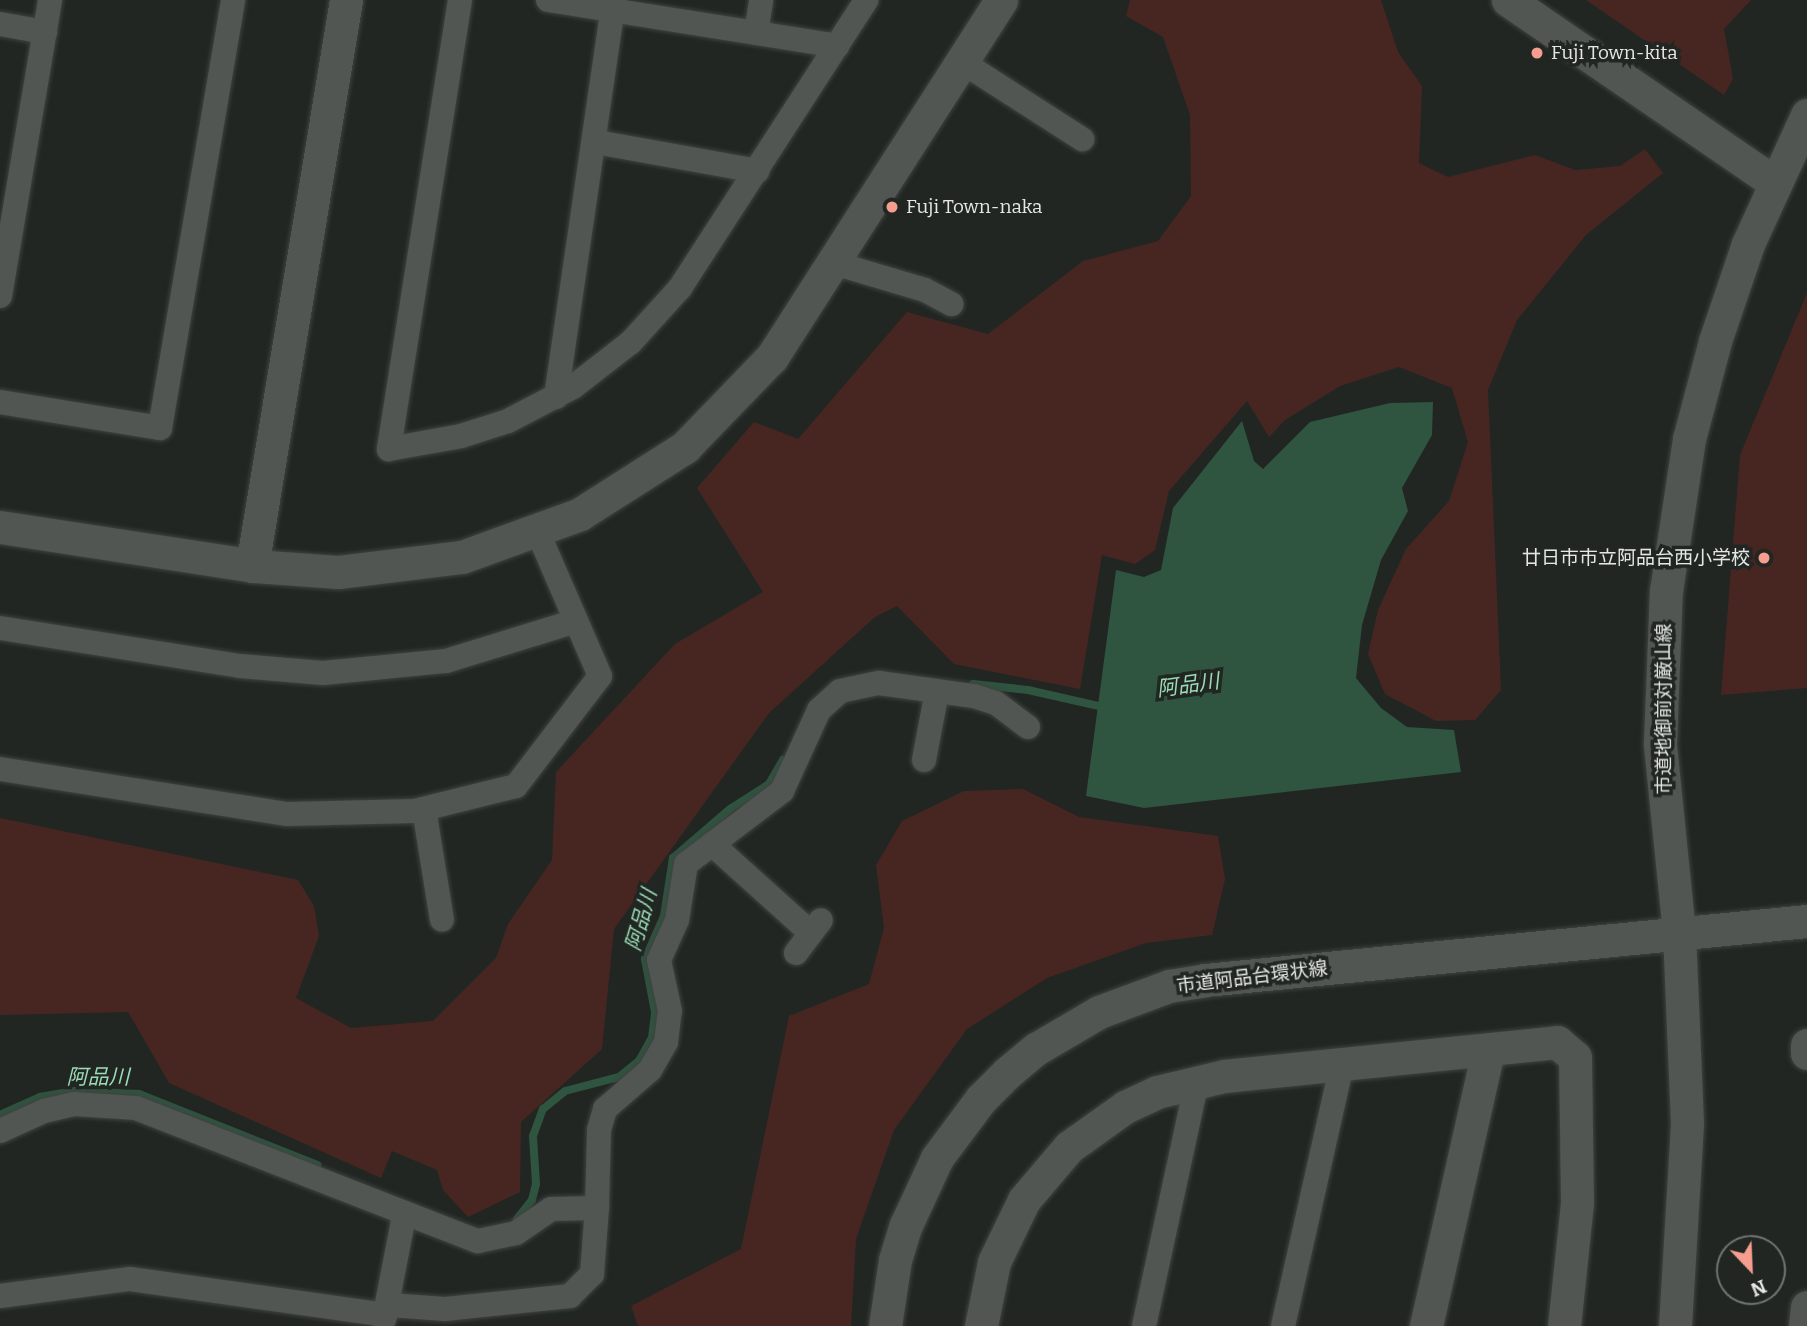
<!DOCTYPE html>
<html>
<head>
<meta charset="utf-8">
<style>
  body { margin:0 }
  #map { position:relative; width:1807px; height:1326px; overflow:hidden; background:#212623; font-family:Bitter,"Noto Sans JP",serif }
  div>[style] { position:absolute }
  .green>* { inset:0; background:#472621 }
  .water>* { inset:0; background:#2f543f }
  .stream>* { height:8px; margin:-4px; padding:0 4px; transform-origin:4px; border-radius:4px; background:#2f543f }
  .roads { filter:drop-shadow(0 0 2px #3f4340) drop-shadow(0 0 2px #3f4340) }
  .street>* { height:24px; margin:-12px; padding:0 12px; transform-origin:12px; border-radius:12px; background:#515653 }
  .secondary>* { height:33px; margin:-16.5px; padding:0 16.5px; transform-origin:16.5px; border-radius:16.5px; background:#515653 }
  .dots>* { width:19px; height:19px; translate:-50% -50%; box-sizing:border-box; border:4px solid #212623; border-radius:50% }
  span { translate:-50% -50%; white-space:nowrap; text-align:center; line-height:1.15; -webkit-text-stroke:7px #212623; paint-order:stroke }
  .poi-label { font-size:19px; color:#e4e7e5 }
  .left { translate:0 -50%; text-align:left }
  .right { translate:-100% -50%; text-align:right }
  .street-label { font-size:19px; color:#e4e7e5 }
  .water-label { font-size:21px; color:#9bdcb6; font-style:italic }
  .north { position:absolute; left:1716px; top:1235px; width:70px; height:70px; box-sizing:border-box; background:#212623; border:2px solid #6f7371; border-radius:50%; rotate:157deg; font-size:19px; font-weight:700; line-height:28px; text-align:center; color:#e4e7e5 }
  .north::after { content:''; display:block; margin:auto; width:24px; height:32px; background:#f59d8f; clip-path:polygon(50% 0,100% 100%,50% 72%,0 100%) }
</style>
</head>
<body>
<div id="map">
  <div class="green">
    <i style="clip-path:polygon(1130px 0,1381px 0,1398px 52px,1422px 86px,1419px 163px,1448px 177px,1535px 155px,1575px 170px,1620px 166px,1645px 149px,1663px 173px,1586px 235px,1517px 320px,1488px 390px,1501px 690px,1475px 720px,1436px 721px,1385px 694px,1368px 654px,1378px 610px,1406px 549px,1449px 501px,1468px 442px,1452px 388px,1399px 367px,1340px 386px,1285px 420px,1269px 437px,1247px 401px,1169px 491px,1155px 550px,1135px 564px,1102px 555px,1080px 689px,954px 664px,897px 606px,875px 617px,769px 713px,614px 929px,602px 1049px,521px 1122px,520px 1192px,468px 1217px,443px 1190px,437px 1170px,392px 1151px,381px 1178px,169px 1083px,128px 1012px,0 1015px,0 818px,298px 880px,314px 906px,319px 936px,296px 998px,351px 1028px,433px 1021px,496px 958px,508px 924px,552px 860px,556px 772px,675px 644px,763px 592px,697px 488px,754px 422px,798px 439px,907px 312px,988px 334px,1083px 261px,1158px 241px,1191px 196px,1190px 115px,1163px 37px,1126px 16px)"></i>
    <i style="clip-path:polygon(1586px 0,1751px 0,1724px 29px,1733px 79px,1724px 95px)"></i>
    <i style="clip-path:polygon(1807px 293px,1807px 688px,1721px 695px,1740px 455px)"></i>
    <i style="clip-path:polygon(1023px 789px,1079px 817px,1218px 836px,1225px 879px,1212px 935px,1146px 943px,1047px 978px,967px 1029px,894px 1130px,856px 1239px,851px 1326px,638px 1326px,631px 1306px,741px 1249px,789px 1016px,869px 984px,884px 928px,876px 865px,902px 821px,964px 791px)"></i>
  </div>
  <div class="water">
    <i style="clip-path:polygon(1433px 402px,1432px 435px,1402px 488px,1408px 511px,1381px 560px,1362px 625px,1356px 678px,1381px 708px,1407px 727px,1454px 730px,1461px 772px,1144px 808px,1086px 796px,1116px 570px,1144px 577px,1161px 570px,1173px 508px,1242px 421px,1254px 461px,1263px 469px,1310px 422px,1390px 403px)"></i>
  </div>
  <div class="stream">
    <i style="left:973px;top:684px;width:55px;rotate:6.2deg"></i>
    <i style="left:1028px;top:690px;width:82px;rotate:12.7deg"></i>
    <i style="left:0;top:1115px;width:44px;rotate:-24.2deg"></i>
    <i style="left:40px;top:1097px;width:34px;rotate:-10deg"></i>
    <i style="left:73px;top:1091px;width:66px;rotate:2.6deg"></i>
    <i style="left:139px;top:1094px;width:192px;rotate:21.7deg"></i>
    <i style="left:517px;top:1219px;width:24px;rotate:-52deg"></i>
    <i style="left:532px;top:1200px;width:16px;rotate:-76deg"></i>
    <i style="left:536px;top:1184px;width:48px;rotate:-93.6deg"></i>
    <i style="left:533px;top:1136px;width:29px;rotate:-70deg"></i>
    <i style="left:543px;top:1109px;width:28px;rotate:-39deg"></i>
    <i style="left:565px;top:1091px;width:56px;rotate:-14.5deg"></i>
    <i style="left:619px;top:1077px;width:26px;rotate:-39deg"></i>
    <i style="left:639px;top:1061px;width:26px;rotate:-61deg"></i>
    <i style="left:652px;top:1038px;width:26px;rotate:-83deg"></i>
    <i style="left:655px;top:1012px;width:54px;rotate:-100.7deg"></i>
    <i style="left:645px;top:959px;width:47px;rotate:-66.2deg"></i>
    <i style="left:664px;top:916px;width:59px;rotate:-81.2deg"></i>
    <i style="left:673px;top:858px;width:75px;rotate:-40.7deg"></i>
    <i style="left:730px;top:809px;width:46px;rotate:-32.7deg"></i>
    <i style="left:769px;top:784px;width:28px;rotate:-60deg"></i>
  </div>
  <div class="roads">
    <div class="street">
      <i style="left:460px;top:0;width:455px;rotate:99deg"></i>
      <i style="left:389px;top:449px;width:73px;rotate:-10.2deg"></i>
      <i style="left:461px;top:436px;width:49px;rotate:-17.7deg"></i>
      <i style="left:508px;top:421px;width:73px;rotate:-27.6deg"></i>
      <i style="left:573px;top:387px;width:73px;rotate:-37.8deg"></i>
      <i style="left:631px;top:342px;width:73px;rotate:-47.8deg"></i>
      <i style="left:680px;top:288px;width:343px;rotate:-57.1deg"></i>
      <i style="left:548px;top:0;width:293px;rotate:9deg"></i>
      <i style="left:0;top:24px;width:46px;rotate:10.1deg"></i>
      <i style="left:756px;top:33px;width:33px;rotate:-81deg"></i>
      <i style="left:962px;top:62px;width:143px;rotate:32.7deg"></i>
      <i style="left:596px;top:142px;width:164px;rotate:10.2deg"></i>
      <i style="left:834px;top:263px;width:95px;rotate:16.5deg"></i>
      <i style="left:925px;top:290px;width:30px;rotate:28deg"></i>
      <i style="left:0;top:296px;width:300px;rotate:-80.4deg"></i>
      <i style="left:556px;top:397px;width:401px;rotate:-81.7deg"></i>
      <i style="left:0;top:402px;width:162px;rotate:9.2deg"></i>
      <i style="left:160px;top:428px;width:434px;rotate:-80.3deg"></i>
      <i style="left:0;top:628px;width:243px;rotate:9deg"></i>
      <i style="left:240px;top:666px;width:83px;rotate:4.8deg"></i>
      <i style="left:323px;top:673px;width:124px;rotate:-5.6deg"></i>
      <i style="left:446px;top:661px;width:136px;rotate:-17.1deg"></i>
      <i style="left:924px;top:760px;width:70px;rotate:-79.3deg"></i>
      <i style="left:0;top:769px;width:291px;rotate:8.9deg"></i>
      <i style="left:288px;top:814px;width:127px;rotate:-1.4deg"></i>
      <i style="left:415px;top:811px;width:104px;rotate:-13.9deg"></i>
      <i style="left:516px;top:786px;width:138px;rotate:-52.6deg"></i>
      <i style="left:600px;top:676px;width:156px;rotate:-113.4deg"></i>
      <i style="left:424px;top:809px;width:112px;rotate:80.8deg"></i>
      <i style="left:712px;top:844px;width:133px;rotate:42deg"></i>
      <i style="left:796px;top:953px;width:41px;rotate:-52.9deg"></i>
      <i style="left:0;top:1131px;width:48px;rotate:-24.4deg"></i>
      <i style="left:44px;top:1111px;width:31px;rotate:-13deg"></i>
      <i style="left:74px;top:1104px;width:62px;rotate:3.7deg"></i>
      <i style="left:136px;top:1108px;width:367px;rotate:21.3deg"></i>
      <i style="left:478px;top:1241px;width:39px;rotate:-12deg"></i>
      <i style="left:516px;top:1233px;width:42px;rotate:-34.4deg"></i>
      <i style="left:551px;top:1209px;width:46px;rotate:-1.2deg"></i>
      <i style="left:597px;top:1208px;width:78px;rotate:-88.5deg"></i>
      <i style="left:599px;top:1130px;width:22px;rotate:-74deg"></i>
      <i style="left:605px;top:1109px;width:60px;rotate:-40.9deg"></i>
      <i style="left:650px;top:1070px;width:32px;rotate:-60deg"></i>
      <i style="left:666px;top:1042px;width:31px;rotate:-83deg"></i>
      <i style="left:670px;top:1011px;width:52px;rotate:-102.2deg"></i>
      <i style="left:659px;top:960px;width:44px;rotate:-65.8deg"></i>
      <i style="left:677px;top:920px;width:57px;rotate:-80.9deg"></i>
      <i style="left:686px;top:864px;width:121px;rotate:-37.2deg"></i>
      <i style="left:782px;top:791px;width:89px;rotate:-65.4deg"></i>
      <i style="left:819px;top:710px;width:28px;rotate:-42deg"></i>
      <i style="left:840px;top:691px;width:40px;rotate:-12deg"></i>
      <i style="left:879px;top:683px;width:96px;rotate:7.8deg"></i>
      <i style="left:974px;top:696px;width:23px;rotate:18deg"></i>
      <i style="left:996px;top:703px;width:40px;rotate:37deg"></i>
      <i style="left:0;top:1296px;width:131px;rotate:-7.5deg"></i>
      <i style="left:130px;top:1279px;width:258px;rotate:8deg"></i>
      <i style="left:389px;top:1305px;width:56px;rotate:4.1deg"></i>
      <i style="left:445px;top:1309px;width:126px;rotate:-5.9deg"></i>
      <i style="left:570px;top:1296px;width:31px;rotate:-45deg"></i>
      <i style="left:592px;top:1274px;width:66px;rotate:-85.7deg"></i>
      <i style="left:384px;top:1319px;width:105px;rotate:-79deg"></i>
      <i style="left:1144px;top:1326px;width:251px;rotate:-77.8deg"></i>
      <i style="left:1283px;top:1326px;width:269px;rotate:-77.3deg"></i>
    </div>
    <div class="secondary">
      <i style="left:1508px;top:0;width:322px;rotate:34.4deg"></i>
      <i style="left:0;top:527px;width:257px;rotate:8.7deg"></i>
      <i style="left:254px;top:566px;width:84px;rotate:4.1deg"></i>
      <i style="left:338px;top:572px;width:125px;rotate:-6.9deg"></i>
      <i style="left:462px;top:557px;width:126px;rotate:-20deg"></i>
      <i style="left:580px;top:514px;width:125px;rotate:-32.5deg"></i>
      <i style="left:685px;top:447px;width:125px;rotate:-46deg"></i>
      <i style="left:772px;top:357px;width:424px;rotate:-57.3deg"></i>
      <i style="left:252px;top:566px;width:574px;rotate:-80.57deg"></i>
      <i style="left:1807px;top:1045px;width:8px;rotate:90deg"></i>
      <i style="left:885px;top:1326px;width:67px;rotate:-81.4deg"></i>
      <i style="left:895px;top:1260px;width:37px;rotate:-73deg"></i>
      <i style="left:906px;top:1225px;width:74px;rotate:-65.2deg"></i>
      <i style="left:937px;top:1158px;width:74px;rotate:-53.3deg"></i>
      <i style="left:981px;top:1099px;width:37px;rotate:-45deg"></i>
      <i style="left:1007px;top:1073px;width:38px;rotate:-40deg"></i>
      <i style="left:1036px;top:1049px;width:73px;rotate:-30.4deg"></i>
      <i style="left:1099px;top:1012px;width:75px;rotate:-20.4deg"></i>
      <i style="left:1169px;top:986px;width:36px;rotate:-9deg"></i>
      <i style="left:1205px;top:980px;width:605px;rotate:-5.6deg"></i>
      <i style="left:981px;top:1326px;width:65px;rotate:-78.5deg"></i>
      <i style="left:994px;top:1262px;width:69px;rotate:-64.2deg"></i>
      <i style="left:1024px;top:1200px;width:70px;rotate:-49.7deg"></i>
      <i style="left:1069px;top:1147px;width:69px;rotate:-35.5deg"></i>
      <i style="left:1125px;top:1107px;width:35px;rotate:-25deg"></i>
      <i style="left:1157px;top:1092px;width:69px;rotate:-13.4deg"></i>
      <i style="left:1224px;top:1076px;width:335px;rotate:-5.8deg"></i>
      <i style="left:1557px;top:1042px;width:23px;rotate:40deg"></i>
      <i style="left:1575px;top:1057px;width:146px;rotate:89.2deg"></i>
      <i style="left:1577px;top:1203px;width:124px;rotate:96deg"></i>
      <i style="left:1426px;top:1326px;width:283px;rotate:-77.3deg"></i>
      <i style="left:1675px;top:1326px;width:203px;rotate:-86.6deg"></i>
      <i style="left:1687px;top:1123px;width:191px;rotate:-92.4deg"></i>
      <i style="left:1679px;top:932px;width:189px;rotate:-95.8deg"></i>
      <i style="left:1660px;top:744px;width:153px;rotate:-87.8deg"></i>
      <i style="left:1666px;top:591px;width:154px;rotate:-81.4deg"></i>
      <i style="left:1689px;top:439px;width:101px;rotate:-75.1deg"></i>
      <i style="left:1715px;top:341px;width:102px;rotate:-71.2deg"></i>
      <i style="left:1748px;top:244px;width:142px;rotate:-65.4deg"></i>
      <i style="left:1805px;top:1326px;width:19px;rotate:-84deg"></i>
    </div>
  </div>
  <div class="dots">
    <i style="left:1537px;top:53px;background:#f59d8f"></i>
    <i style="left:892px;top:207px;background:#f59d8f"></i>
    <i style="left:1764px;top:558px;background:#f59d8f"></i>
  </div>
  <div class="poi-label">
    <span class="left" style="left:1551px;top:53px">Fuji Town-kita</span>
    <span class="left" style="left:906px;top:207px">Fuji Town-naka</span>
    <span class="right" style="left:1750px;top:558px">廿日市市立阿品台西小学校</span>
  </div>
  <div class="street-label">
    <span style="left:1664px;top:709px;rotate:-90deg">市道地御前対厳山線</span>
    <span style="left:1252px;top:977px;rotate:-7deg">市道阿品台環状線</span>
  </div>
  <div class="water-label">
    <span style="left:1188px;top:685px;rotate:-8deg">阿品川</span>
    <span style="left:641px;top:920px;rotate:-74deg">阿品川</span>
    <span style="left:98px;top:1077px">阿品川</span>
  </div>
  <div class="north">N</div>
</div>
</body>
</html>
